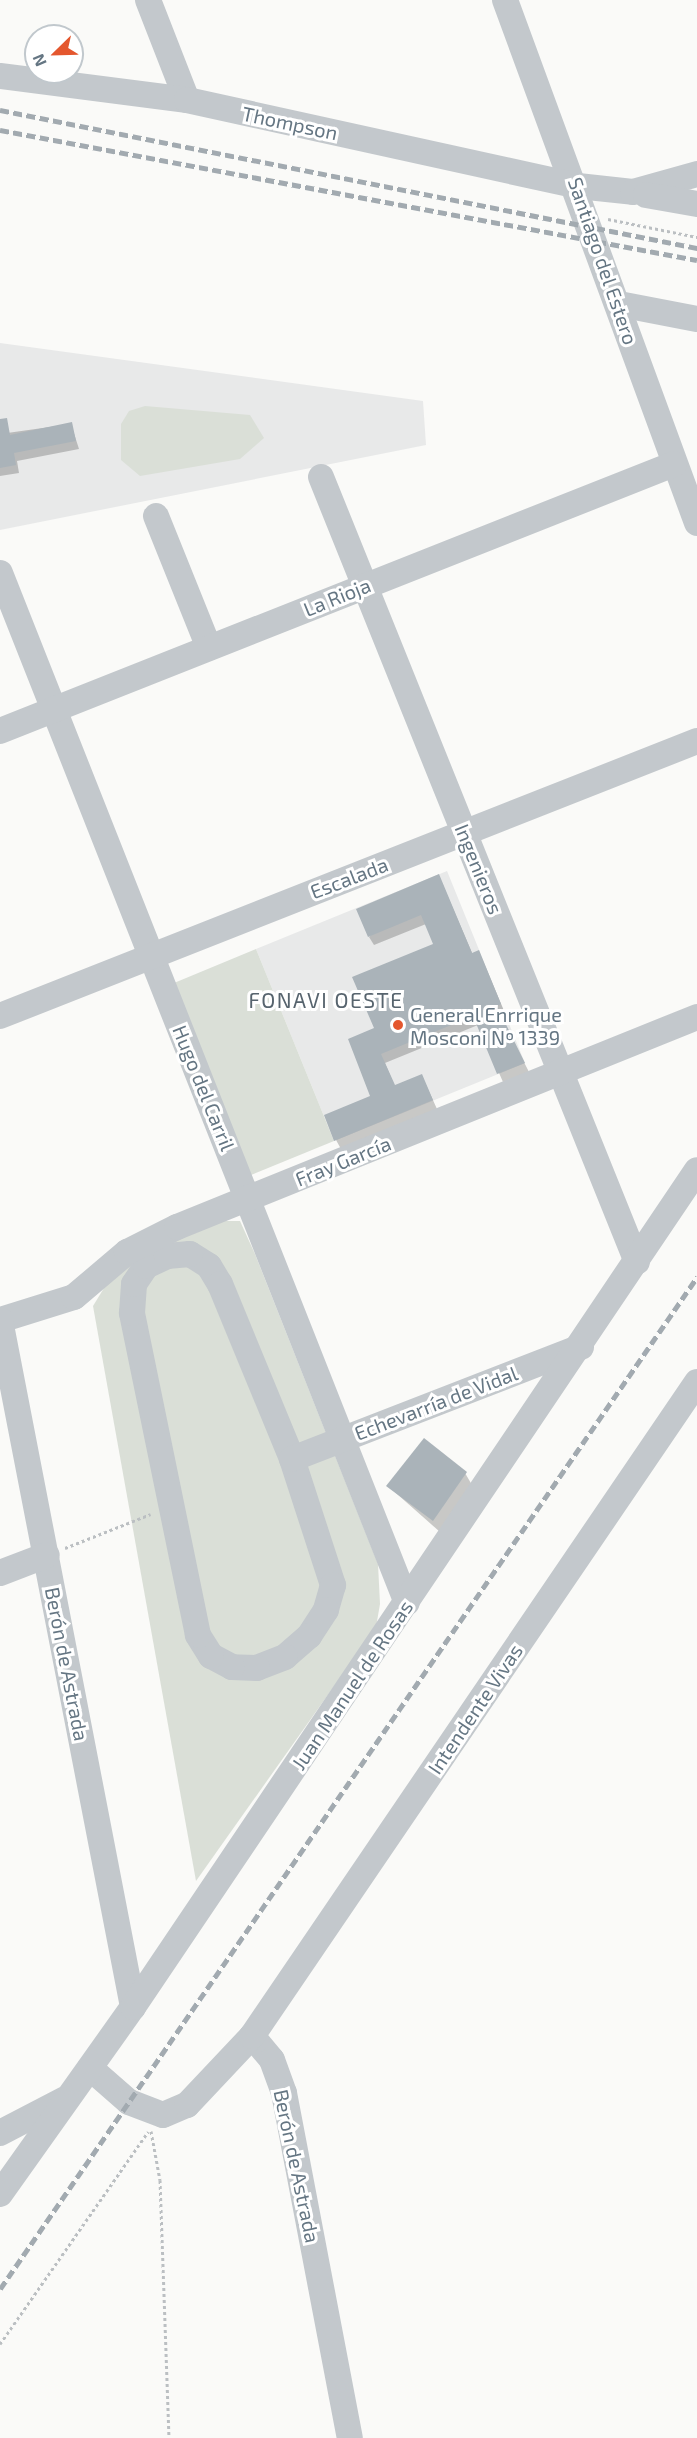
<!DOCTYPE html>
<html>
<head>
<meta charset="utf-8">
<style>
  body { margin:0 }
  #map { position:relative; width:697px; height:2438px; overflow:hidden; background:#fafaf8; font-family:"Exo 2",sans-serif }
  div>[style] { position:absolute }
  .built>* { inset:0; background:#e8e9e9 }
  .green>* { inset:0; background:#dadfd7 }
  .shadow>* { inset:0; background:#0003 }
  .building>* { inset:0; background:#aab3b9 }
  .path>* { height:3px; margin-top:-1.5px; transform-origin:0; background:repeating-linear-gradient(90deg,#bbbfc2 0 3px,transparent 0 6px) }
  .minor>* { height:26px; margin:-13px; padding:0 13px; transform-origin:13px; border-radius:13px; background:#c3c8cc }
  .rail>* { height:4.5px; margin-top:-2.25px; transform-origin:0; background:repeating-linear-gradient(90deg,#a2aab0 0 9px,transparent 0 13.5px) }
  .dots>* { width:16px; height:16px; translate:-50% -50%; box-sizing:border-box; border:3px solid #fff; border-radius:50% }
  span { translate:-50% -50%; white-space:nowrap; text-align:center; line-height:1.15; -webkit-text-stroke:6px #fff; paint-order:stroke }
  .street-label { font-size:20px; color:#657683 }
  .poi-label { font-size:20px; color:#657683 }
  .left { translate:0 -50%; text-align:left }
  .neighbourhood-label { font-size:21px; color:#57646e; letter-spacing:1.5px }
  .north { position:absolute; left:24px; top:24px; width:60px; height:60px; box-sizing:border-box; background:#fff; border:2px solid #c1c8cd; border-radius:50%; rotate:247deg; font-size:16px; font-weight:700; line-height:24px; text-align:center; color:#657683 }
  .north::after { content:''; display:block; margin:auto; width:21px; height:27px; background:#e4572e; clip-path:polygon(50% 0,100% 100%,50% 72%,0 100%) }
</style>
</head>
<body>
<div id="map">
  <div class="built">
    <i style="clip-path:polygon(0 343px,423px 401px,426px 445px,0 530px)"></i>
    <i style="clip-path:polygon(447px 871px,525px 1063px,334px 1141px,256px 949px)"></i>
  </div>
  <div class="green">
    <i style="clip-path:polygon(145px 406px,250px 415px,264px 438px,240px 459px,140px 476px,121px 460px,121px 424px,129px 411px)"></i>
    <i style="clip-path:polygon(256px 949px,334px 1141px,251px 1175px,174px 983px)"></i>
    <i style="clip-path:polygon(220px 1221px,240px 1221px,255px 1254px,378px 1564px,380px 1604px,376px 1627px,196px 1881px,93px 1306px,112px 1275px,140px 1254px)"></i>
  </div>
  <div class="shadow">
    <i style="clip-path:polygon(71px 424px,79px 449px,17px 461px,19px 473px,0 476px,0 434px)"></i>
    <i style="clip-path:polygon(439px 876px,473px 955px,479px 952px,483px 961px,505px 1013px,500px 1015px,529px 1072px,503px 1082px,478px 1025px,385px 1063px,395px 1087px,422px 1076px,437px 1109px,341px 1149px,336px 1140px,372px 1097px,376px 1029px,435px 944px,426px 924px,374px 945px,369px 937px)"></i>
    <i style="clip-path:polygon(465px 1473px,472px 1485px,440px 1532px,388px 1486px)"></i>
  </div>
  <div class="building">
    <i style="clip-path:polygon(7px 418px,10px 435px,72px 422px,76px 441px,14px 453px,16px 465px,0 468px,0 419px)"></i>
    <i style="clip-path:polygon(439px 874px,472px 953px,479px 950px,501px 1004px,497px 1006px,525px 1063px,497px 1074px,473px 1016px,381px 1054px,395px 1085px,422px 1074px,433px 1100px,334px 1141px,324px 1115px,370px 1096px,348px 1039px,374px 1028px,352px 977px,433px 944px,421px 915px,368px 937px,356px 909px)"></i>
    <i style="clip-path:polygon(424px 1438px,467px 1472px,433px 1521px,386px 1486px)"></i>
  </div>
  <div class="path">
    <i style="left:608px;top:219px;width:91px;rotate:11.4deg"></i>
    <i style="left:65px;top:1548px;width:92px;rotate:-21.6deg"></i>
    <i style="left:151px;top:2131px;width:50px;rotate:79.6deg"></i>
    <i style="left:160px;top:2180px;width:258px;rotate:88deg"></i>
    <i style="left:0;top:2344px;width:259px;rotate:-55.1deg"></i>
  </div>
  <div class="minor">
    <i style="left:148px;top:0;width:107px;rotate:68.7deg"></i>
    <i style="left:505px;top:0;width:557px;rotate:69.84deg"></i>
    <i style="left:0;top:76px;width:189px;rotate:7.3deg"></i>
    <i style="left:187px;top:100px;width:400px;rotate:12.4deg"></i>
    <i style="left:578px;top:186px;width:55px;rotate:6.2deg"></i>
    <i style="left:633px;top:192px;width:66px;rotate:-15.7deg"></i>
    <i style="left:646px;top:195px;width:52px;rotate:10deg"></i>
    <i style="left:619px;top:304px;width:79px;rotate:10.9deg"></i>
    <i style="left:321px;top:477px;width:846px;rotate:68.07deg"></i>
    <i style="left:156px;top:516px;width:142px;rotate:68.1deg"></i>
    <i style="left:0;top:573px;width:1107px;rotate:68.44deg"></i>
    <i style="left:0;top:731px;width:725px;rotate:-21.61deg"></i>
    <i style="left:0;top:1016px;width:749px;rotate:-21.53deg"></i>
    <i style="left:190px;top:1254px;width:22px;rotate:32deg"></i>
    <i style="left:209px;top:1266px;width:21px;rotate:59deg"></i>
    <i style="left:220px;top:1284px;width:189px;rotate:67.6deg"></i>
    <i style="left:292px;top:1459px;width:133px;rotate:72deg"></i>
    <i style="left:333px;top:1585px;width:26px;rotate:106deg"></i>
    <i style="left:326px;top:1610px;width:31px;rotate:123deg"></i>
    <i style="left:309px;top:1636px;width:32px;rotate:139deg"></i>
    <i style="left:285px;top:1657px;width:30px;rotate:159deg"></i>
    <i style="left:257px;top:1668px;width:25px;rotate:-178deg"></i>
    <i style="left:232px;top:1667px;width:24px;rotate:-152deg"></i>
    <i style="left:211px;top:1656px;width:25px;rotate:-122deg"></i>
    <i style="left:198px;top:1635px;width:329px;rotate:-101.6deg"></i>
    <i style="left:132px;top:1313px;width:29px;rotate:-86deg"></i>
    <i style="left:134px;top:1284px;width:22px;rotate:-56deg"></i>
    <i style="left:146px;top:1266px;width:23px;rotate:-25deg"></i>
    <i style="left:167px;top:1256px;width:23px;rotate:-5deg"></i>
    <i style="left:0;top:1320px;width:77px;rotate:-17.3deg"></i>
    <i style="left:74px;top:1297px;width:70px;rotate:-40.3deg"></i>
    <i style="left:127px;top:1252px;width:56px;rotate:-26.6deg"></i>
    <i style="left:177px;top:1227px;width:561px;rotate:-21.99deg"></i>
    <i style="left:0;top:1320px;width:700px;rotate:79.04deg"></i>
    <i style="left:292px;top:1459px;width:310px;rotate:-21.2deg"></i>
    <i style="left:0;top:1573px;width:50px;rotate:-21deg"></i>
    <i style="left:252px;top:2036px;width:31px;rotate:50deg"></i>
    <i style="left:272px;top:2060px;width:35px;rotate:70deg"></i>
    <i style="left:284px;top:2093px;width:351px;rotate:79.2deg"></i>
    <i style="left:90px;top:2068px;width:52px;rotate:41.1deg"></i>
    <i style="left:129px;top:2102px;width:36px;rotate:21deg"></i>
    <i style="left:163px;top:2115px;width:26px;rotate:-23deg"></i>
    <i style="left:187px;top:2105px;width:95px;rotate:-46.7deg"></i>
    <i style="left:252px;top:2036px;width:791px;rotate:-55.77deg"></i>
    <i style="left:0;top:2133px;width:73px;rotate:-27.6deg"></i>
    <i style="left:0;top:2194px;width:229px;rotate:-54.6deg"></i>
    <i style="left:133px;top:2007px;width:1009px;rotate:-56.03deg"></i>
  </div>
  <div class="rail">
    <i style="left:0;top:110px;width:711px;rotate:11.2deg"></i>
    <i style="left:0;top:130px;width:709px;rotate:10.57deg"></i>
    <i style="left:0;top:2289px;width:1229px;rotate:-55.44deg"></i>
  </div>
  <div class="dots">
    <i style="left:398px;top:1025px;background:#e4572e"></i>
  </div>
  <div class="street-label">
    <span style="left:290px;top:123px;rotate:12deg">Thompson</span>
    <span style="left:603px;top:261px;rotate:71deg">Santiago del Estero</span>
    <span style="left:337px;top:597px;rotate:-22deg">La Rioja</span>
    <span style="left:479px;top:869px;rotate:68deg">Ingenieros</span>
    <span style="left:349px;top:878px;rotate:-21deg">Escalada</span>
    <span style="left:204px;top:1088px;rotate:68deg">Hugo del Carril</span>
    <span style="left:343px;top:1161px;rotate:-22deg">Fray García</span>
    <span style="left:436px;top:1403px;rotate:-21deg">Echevarría de Vidal</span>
    <span style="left:67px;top:1664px;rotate:79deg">Berón de Astrada</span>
    <span style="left:352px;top:1685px;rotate:-56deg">Juan Manuel de Rosas</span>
    <span style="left:475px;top:1709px;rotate:-56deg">Intendente Vivas</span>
    <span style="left:297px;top:2166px;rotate:78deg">Berón de Astrada</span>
  </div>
  <div class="poi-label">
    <span class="left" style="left:410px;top:1026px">General Enrrique<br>Mosconi Nº 1339</span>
  </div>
  <div class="neighbourhood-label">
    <span style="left:326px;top:1000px">FONAVI OESTE</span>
  </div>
  <div class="north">N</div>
</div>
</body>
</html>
